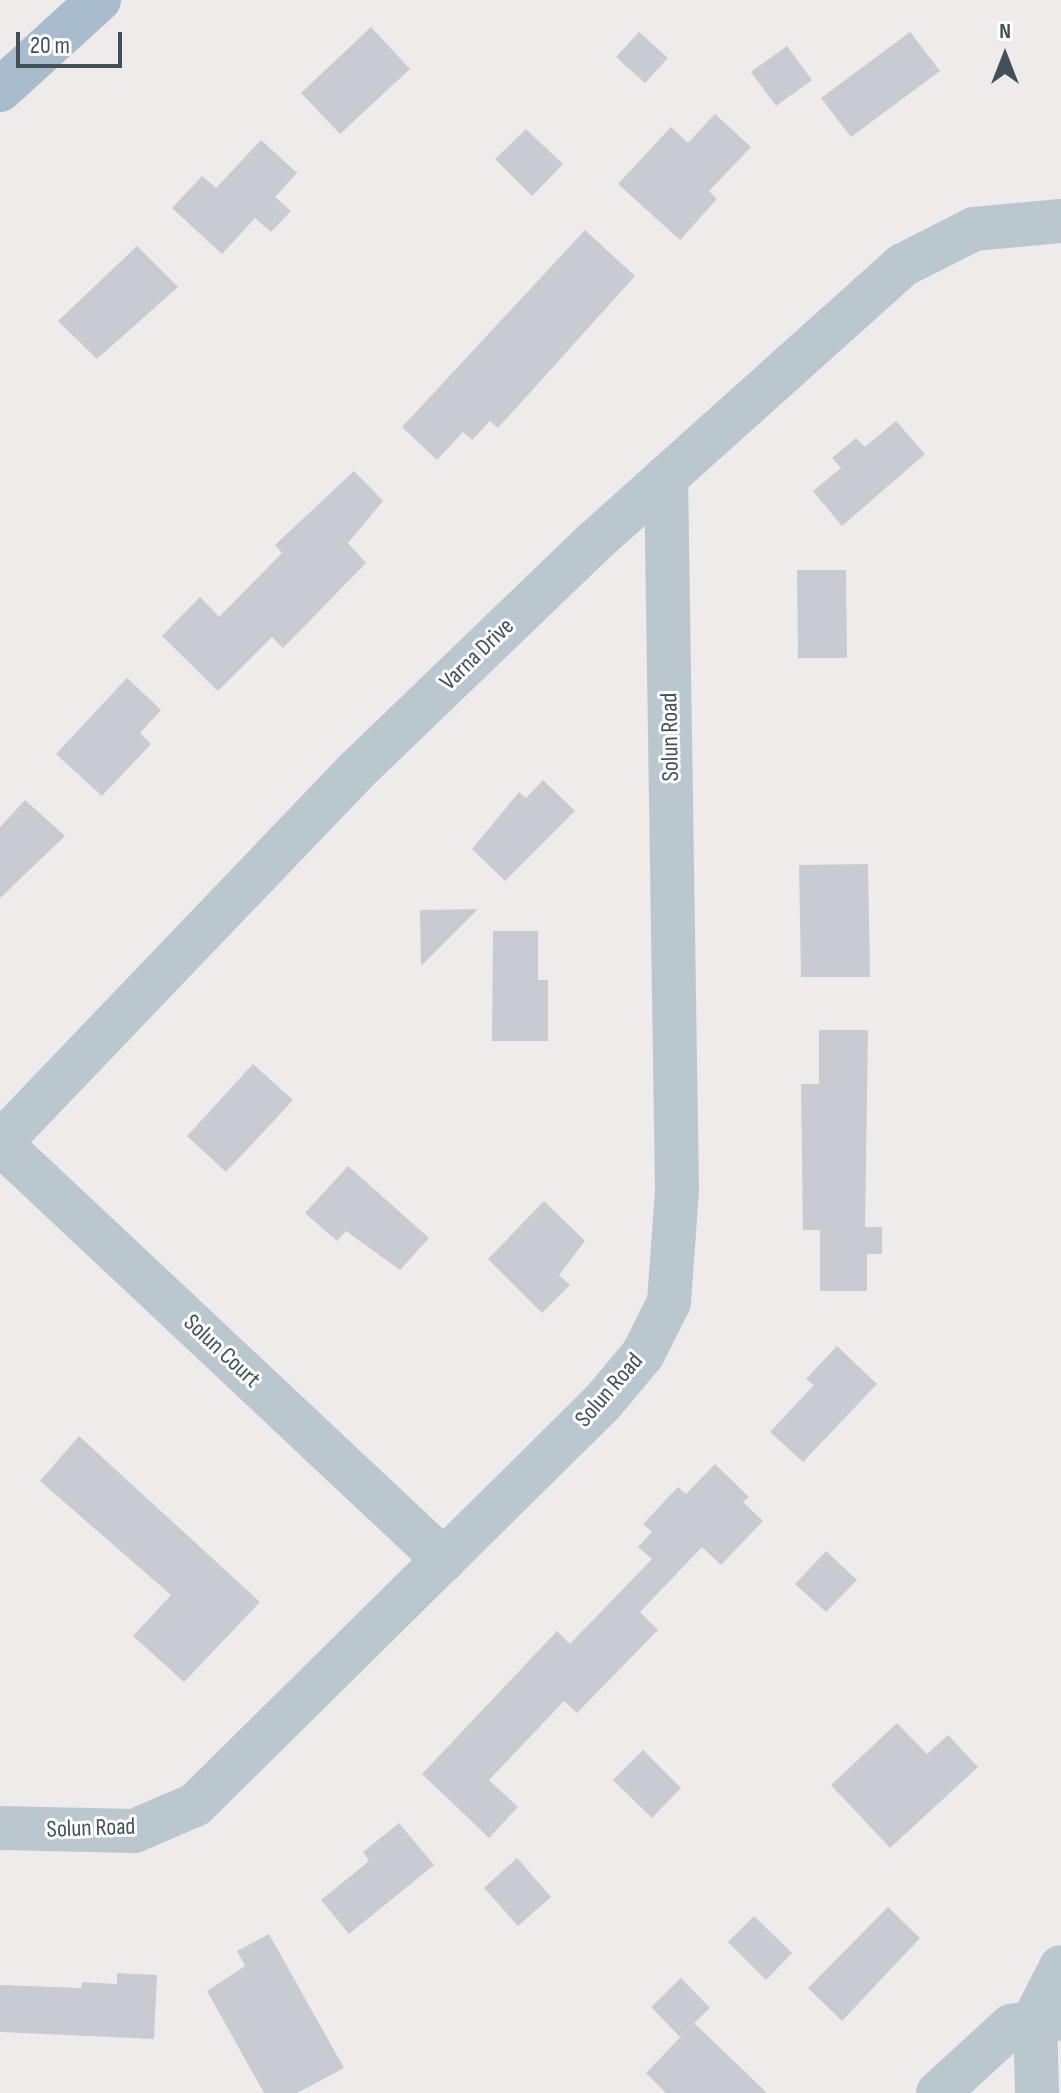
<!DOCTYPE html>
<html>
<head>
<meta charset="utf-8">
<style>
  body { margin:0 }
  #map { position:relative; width:1061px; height:2093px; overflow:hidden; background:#efebeb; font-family:"Sofia Sans Condensed",sans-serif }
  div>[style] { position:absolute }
  .building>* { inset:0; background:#c8cbd1 }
  .minor>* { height:44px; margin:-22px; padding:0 22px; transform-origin:22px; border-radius:22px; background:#bbc7cf }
  .major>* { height:44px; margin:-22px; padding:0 22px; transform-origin:22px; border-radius:22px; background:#a9bccd }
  span { translate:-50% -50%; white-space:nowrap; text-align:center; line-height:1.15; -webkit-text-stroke:6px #fff; paint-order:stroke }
  .street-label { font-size:24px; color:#43505a }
  .north { position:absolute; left:965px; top:16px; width:80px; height:80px; -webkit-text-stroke:6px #fff; paint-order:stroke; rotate:0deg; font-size:22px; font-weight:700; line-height:32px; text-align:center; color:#43505a }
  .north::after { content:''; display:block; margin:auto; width:28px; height:36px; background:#43505a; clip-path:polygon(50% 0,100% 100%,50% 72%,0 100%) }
  .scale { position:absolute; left:16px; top:32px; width:106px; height:36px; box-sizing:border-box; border:4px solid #43505a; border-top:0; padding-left:10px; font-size:24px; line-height:28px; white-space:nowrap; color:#43505a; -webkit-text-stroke:6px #fff; paint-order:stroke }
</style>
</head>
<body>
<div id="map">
  <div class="building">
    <i style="clip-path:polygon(371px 27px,410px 69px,340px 134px,301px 93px)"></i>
    <i style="clip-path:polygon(639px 32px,668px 58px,645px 83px,616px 57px)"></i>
    <i style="clip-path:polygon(910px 32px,940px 71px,851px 137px,821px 98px)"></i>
    <i style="clip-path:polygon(787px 46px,812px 80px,776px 106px,751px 72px)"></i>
    <i style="clip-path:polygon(715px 114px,751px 147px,709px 191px,717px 199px,680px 240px,618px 184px,671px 127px,688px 143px)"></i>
    <i style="clip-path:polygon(526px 129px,563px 164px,532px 196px,495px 159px)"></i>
    <i style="clip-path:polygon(261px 140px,297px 173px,275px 197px,291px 211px,271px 232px,255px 218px,222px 254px,172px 208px,202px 176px,216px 188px)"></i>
    <i style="clip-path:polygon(585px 230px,635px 276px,498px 428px,490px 421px,472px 440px,463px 432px,437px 460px,402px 427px)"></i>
    <i style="clip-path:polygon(137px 246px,178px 287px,97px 359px,58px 321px)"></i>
    <i style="clip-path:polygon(896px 421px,925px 454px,842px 526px,813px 491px,841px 468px,832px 458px,856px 438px,865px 447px)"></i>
    <i style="clip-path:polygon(354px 471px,383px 501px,348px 543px,366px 563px,283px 648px,272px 637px,218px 691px,162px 636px,200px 597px,219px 617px,282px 553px,275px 545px)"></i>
    <i style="clip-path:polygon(797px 570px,846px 570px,847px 658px,798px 658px)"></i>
    <i style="clip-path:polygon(127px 678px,161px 710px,140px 733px,151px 744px,102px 796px,56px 754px)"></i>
    <i style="clip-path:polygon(543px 780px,575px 811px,505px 881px,472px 849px,519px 792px,526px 798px)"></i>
    <i style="clip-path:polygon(25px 800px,65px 836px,0 898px,0 827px)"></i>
    <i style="clip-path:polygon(868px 864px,870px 977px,801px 977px,799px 865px)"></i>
    <i style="clip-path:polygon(478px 909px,421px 966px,420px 910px)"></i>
    <i style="clip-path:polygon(493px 931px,538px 931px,538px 980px,548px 980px,548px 1041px,492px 1041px)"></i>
    <i style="clip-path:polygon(819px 1030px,868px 1030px,865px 1227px,882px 1227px,882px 1254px,867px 1254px,867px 1291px,820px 1291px,820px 1230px,803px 1230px,801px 1084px,819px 1084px)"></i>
    <i style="clip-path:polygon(253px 1064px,293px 1100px,226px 1172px,187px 1136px)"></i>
    <i style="clip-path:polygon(348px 1166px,429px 1238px,400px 1270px,346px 1231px,337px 1241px,305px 1213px)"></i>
    <i style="clip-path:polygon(544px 1201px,585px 1241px,559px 1275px,570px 1285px,542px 1313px,488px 1259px)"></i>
    <i style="clip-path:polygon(837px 1346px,877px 1384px,803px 1462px,770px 1432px,814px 1385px,806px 1379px)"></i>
    <i style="clip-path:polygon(79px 1436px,260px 1602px,184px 1682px,133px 1636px,171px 1595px,40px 1481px)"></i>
    <i style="clip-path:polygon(715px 1464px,749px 1497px,743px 1502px,763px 1521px,721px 1565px,702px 1547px,640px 1612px,658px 1630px,577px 1713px,564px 1701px,489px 1780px,518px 1807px,489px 1838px,422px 1774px,557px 1631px,570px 1644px,652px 1559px,638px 1547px,652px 1532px,643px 1524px,678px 1487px,686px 1494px)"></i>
    <i style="clip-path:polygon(826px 1551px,857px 1580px,826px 1612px,795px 1584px)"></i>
    <i style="clip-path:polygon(897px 1723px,927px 1754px,948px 1735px,978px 1767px,890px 1848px,831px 1785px)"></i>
    <i style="clip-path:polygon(643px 1750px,681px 1788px,652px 1818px,613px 1780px)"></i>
    <i style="clip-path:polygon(399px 1823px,434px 1865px,349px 1934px,321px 1900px,369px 1861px,363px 1852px)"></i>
    <i style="clip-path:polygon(517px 1858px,551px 1897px,518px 1926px,484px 1888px)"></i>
    <i style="clip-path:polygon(888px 1907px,920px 1938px,842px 2021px,808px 1988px)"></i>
    <i style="clip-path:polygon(754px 1916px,792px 1953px,766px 1980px,728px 1942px)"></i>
    <i style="clip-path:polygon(269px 1934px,344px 2068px,297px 2093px,264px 2093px,207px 1991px,245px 1966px,237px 1951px)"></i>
    <i style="clip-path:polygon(117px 1973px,157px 1975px,154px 2039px,0 2032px,0 1985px,81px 1988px,82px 1982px,117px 1984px)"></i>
    <i style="clip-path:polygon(681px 1978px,710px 2008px,680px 2037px,651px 2007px)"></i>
    <i style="clip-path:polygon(694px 2023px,767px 2093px,666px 2093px,646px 2073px)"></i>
  </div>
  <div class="minor">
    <i style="left:0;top:1143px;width:515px;rotate:-46.26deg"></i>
    <i style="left:356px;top:771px;width:329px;rotate:-43.9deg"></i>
    <i style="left:593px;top:543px;width:416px;rotate:-41.9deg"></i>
    <i style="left:903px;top:265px;width:80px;rotate:-26.9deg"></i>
    <i style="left:974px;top:229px;width:87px;rotate:-5.3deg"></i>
    <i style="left:0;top:1143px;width:609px;rotate:43.2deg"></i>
    <i style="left:0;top:1828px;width:134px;rotate:1.3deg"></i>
    <i style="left:134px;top:1831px;width:66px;rotate:-23.1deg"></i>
    <i style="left:195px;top:1805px;width:572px;rotate:-44.65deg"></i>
    <i style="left:602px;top:1403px;width:64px;rotate:-50.1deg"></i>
    <i style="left:643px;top:1354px;width:58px;rotate:-63.4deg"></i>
    <i style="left:669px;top:1302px;width:111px;rotate:-85.9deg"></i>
    <i style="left:677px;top:1191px;width:714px;rotate:-90.88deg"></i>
    <i style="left:938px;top:2093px;width:99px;rotate:-42.5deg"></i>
    <i style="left:1011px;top:2026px;width:51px;rotate:-9.1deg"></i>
    <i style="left:1037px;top:2093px;width:75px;rotate:-91.5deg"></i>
    <i style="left:1035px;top:2018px;width:57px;rotate:-63deg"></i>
  </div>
  <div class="major">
    <i style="left:0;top:90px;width:134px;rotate:-42.3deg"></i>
  </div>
  <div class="street-label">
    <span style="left:477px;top:654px;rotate:-44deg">Varna Drive</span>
    <span style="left:670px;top:737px;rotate:-91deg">Solun Road</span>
    <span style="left:222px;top:1351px;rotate:43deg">Solun Court</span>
    <span style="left:609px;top:1390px;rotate:-49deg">Solun Road</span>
    <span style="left:91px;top:1828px;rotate:-2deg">Solun Road</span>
  </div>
  <div class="north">N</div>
  <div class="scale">20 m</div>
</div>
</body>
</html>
